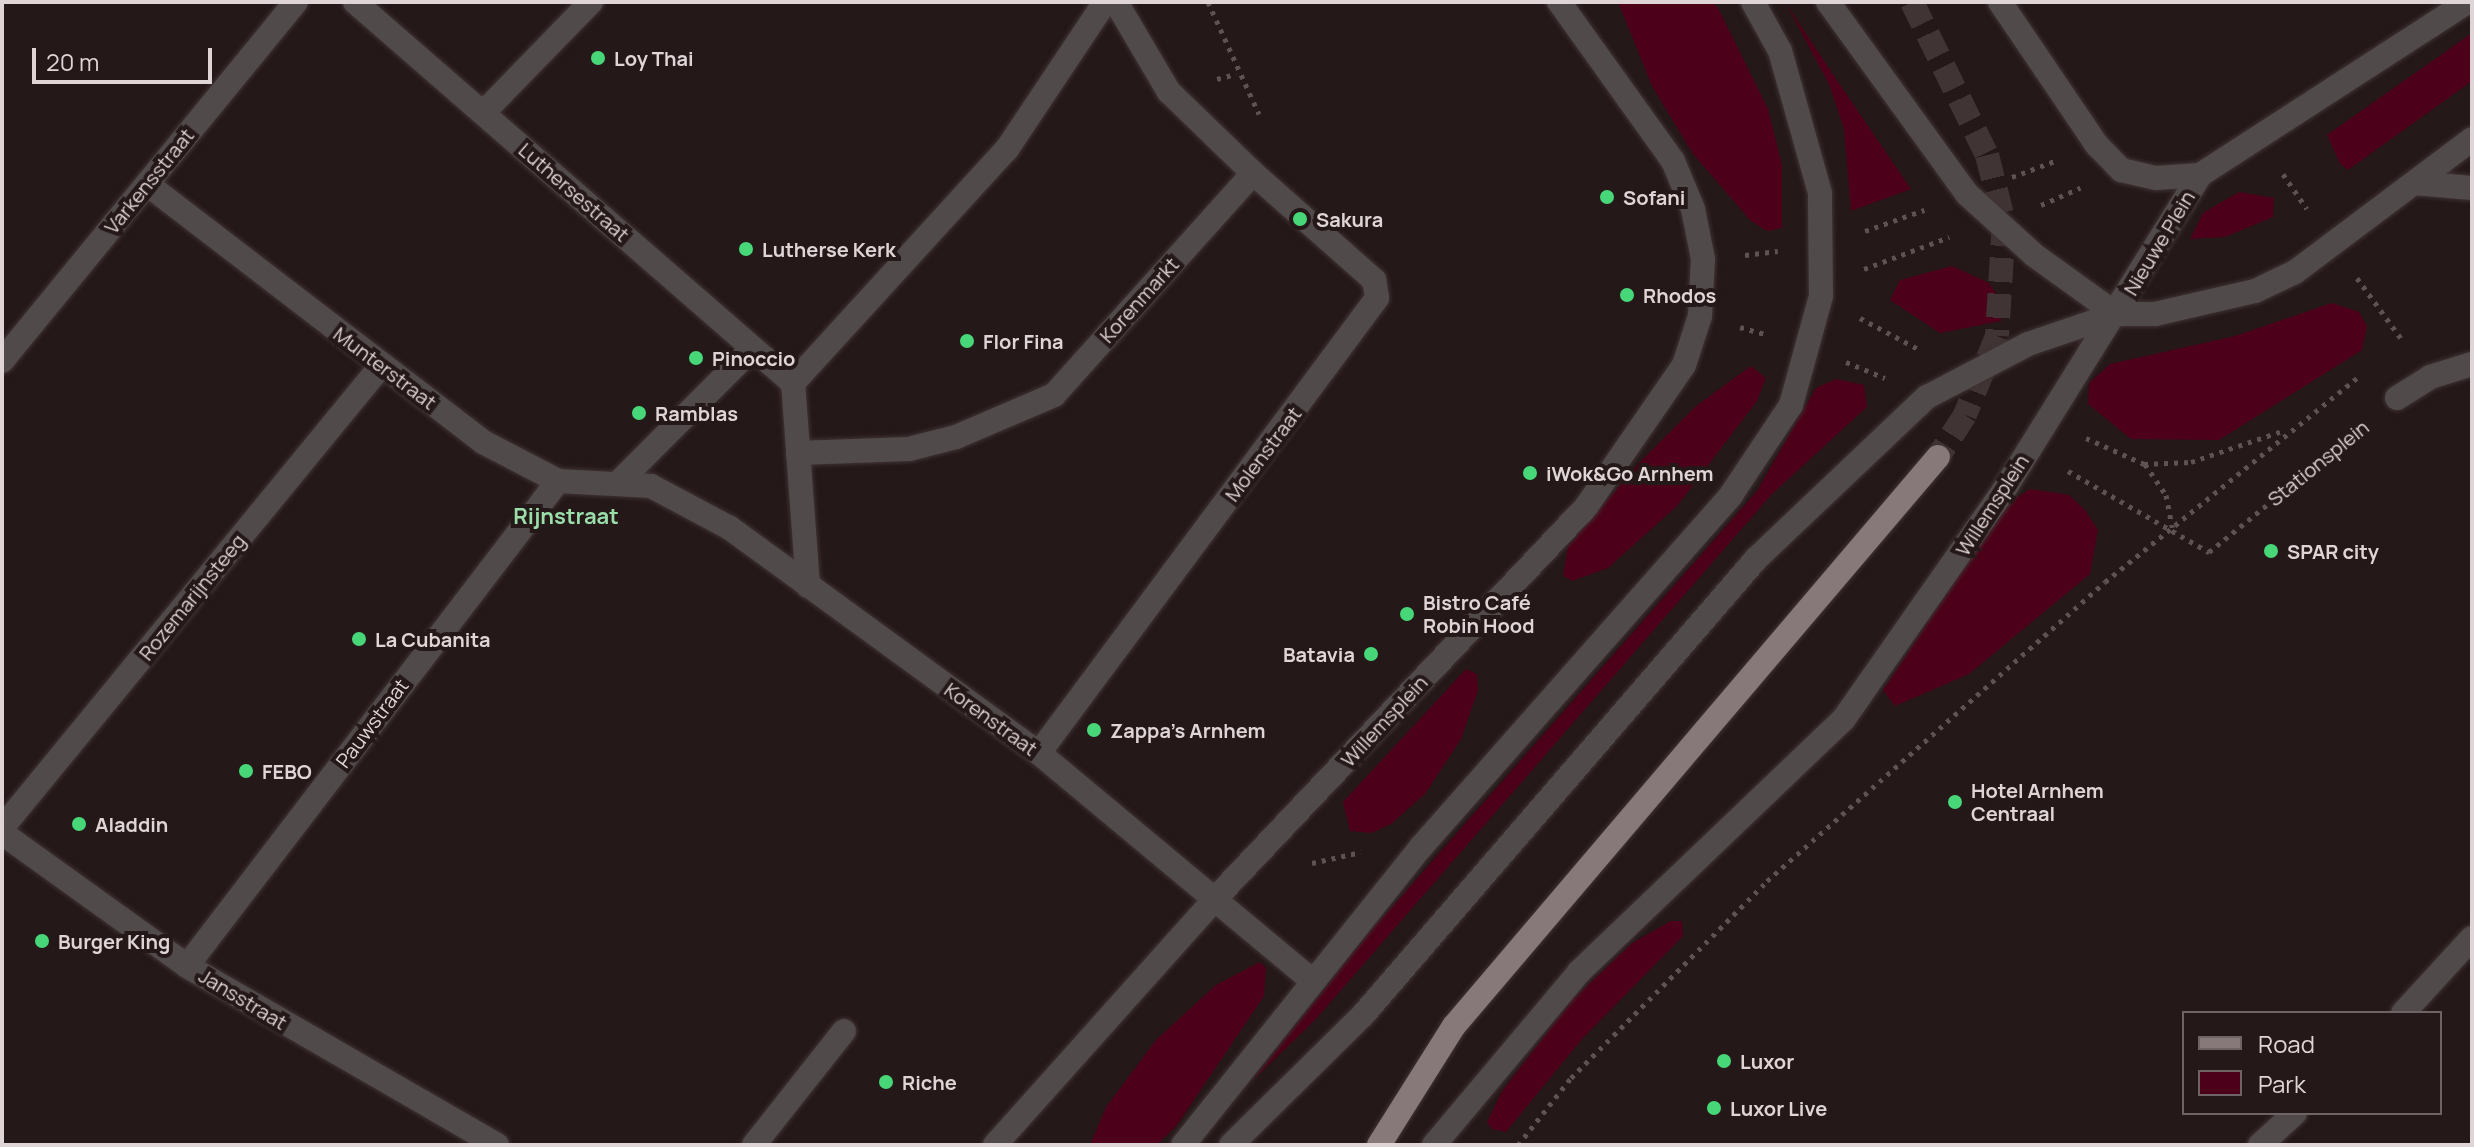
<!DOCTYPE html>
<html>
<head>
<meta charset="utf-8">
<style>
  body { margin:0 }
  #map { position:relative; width:2474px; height:1147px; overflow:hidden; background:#251819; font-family:Manrope,sans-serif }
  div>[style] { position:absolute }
  .green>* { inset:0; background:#4d0019 }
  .primary-tunnel>* { height:24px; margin-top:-12px; transform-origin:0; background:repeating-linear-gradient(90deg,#413435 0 24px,transparent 0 36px) }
  .path>* { height:5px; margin-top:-2.5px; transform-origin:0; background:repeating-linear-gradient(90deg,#5e5253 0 4px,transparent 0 10px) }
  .roads { filter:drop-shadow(0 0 2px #3f3233) drop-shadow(0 0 2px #3f3233) }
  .service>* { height:24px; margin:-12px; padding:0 12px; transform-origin:12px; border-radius:12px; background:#514a4b }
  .pedestrian>* { height:24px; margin:-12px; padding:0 12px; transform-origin:12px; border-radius:12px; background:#514a4b }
  .minor>* { height:24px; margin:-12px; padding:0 12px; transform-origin:12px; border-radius:12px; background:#514a4b }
  .tertiary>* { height:24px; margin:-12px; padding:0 12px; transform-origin:12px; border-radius:12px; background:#514a4b }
  .primary>* { height:24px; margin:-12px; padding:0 12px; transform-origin:12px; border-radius:12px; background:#877879 }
  .dots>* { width:22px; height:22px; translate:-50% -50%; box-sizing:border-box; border:4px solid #251819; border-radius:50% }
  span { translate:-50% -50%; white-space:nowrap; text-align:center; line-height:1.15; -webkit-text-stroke:8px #251819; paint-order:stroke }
  .poi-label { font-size:20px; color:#dfd5d6; font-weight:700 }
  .left { translate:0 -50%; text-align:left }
  .right { translate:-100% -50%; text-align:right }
  .street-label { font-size:20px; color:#dfd5d6 }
  .neighbourhood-label { font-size:22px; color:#9adeaa; font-weight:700 }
  .frame { position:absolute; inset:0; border:4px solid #dfd5d6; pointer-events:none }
  .legend { position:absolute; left:2182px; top:1011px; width:260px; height:104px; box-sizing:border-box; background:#251819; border:2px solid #6f6465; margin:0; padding:10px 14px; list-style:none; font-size:24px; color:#dfd5d6 }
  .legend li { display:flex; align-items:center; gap:16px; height:40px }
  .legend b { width:40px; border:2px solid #6f6465 }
  .scale { position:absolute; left:32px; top:48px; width:180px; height:36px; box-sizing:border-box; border:4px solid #dfd5d6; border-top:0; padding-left:10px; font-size:24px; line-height:28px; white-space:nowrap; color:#dfd5d6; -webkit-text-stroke:6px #251819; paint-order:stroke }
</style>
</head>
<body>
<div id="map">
  <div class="green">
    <i style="clip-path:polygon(1618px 2px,1713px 2px,1719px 10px,1768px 109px,1782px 165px,1782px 228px,1767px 231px,1751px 221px,1693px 154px,1652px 86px)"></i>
    <i style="clip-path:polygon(1785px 2px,1832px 73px,1911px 189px,1851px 211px,1844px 129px,1829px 84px)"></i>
    <i style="clip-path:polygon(2472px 33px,2472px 81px,2348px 170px,2340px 164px,2327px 135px)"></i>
    <i style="clip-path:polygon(2239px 192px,2274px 198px,2273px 217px,2225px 237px,2190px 239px,2203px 213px)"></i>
    <i style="clip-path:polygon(1952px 266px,1989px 283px,2001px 301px,2001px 321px,1940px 333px,1890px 300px,1900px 280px)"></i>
    <i style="clip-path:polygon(2332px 303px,2359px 312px,2367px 326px,2362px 350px,2219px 440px,2131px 439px,2088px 404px,2089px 383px,2110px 364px,2235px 336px)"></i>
    <i style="clip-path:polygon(1751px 366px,1766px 378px,1757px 401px,1677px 506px,1608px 568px,1572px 581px,1563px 576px,1568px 546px,1639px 463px,1696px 406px)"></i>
    <i style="clip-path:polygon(1836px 379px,1864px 385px,1867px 407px,1772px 494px,1315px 1020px,1252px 1081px,1370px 932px,1757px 491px,1816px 388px)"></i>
    <i style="clip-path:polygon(2030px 489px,2069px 495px,2085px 510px,2098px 530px,2090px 574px,1969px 674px,1895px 706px,1883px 690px,2007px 504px)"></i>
    <i style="clip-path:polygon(1466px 669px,1477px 674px,1478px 690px,1461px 739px,1425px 794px,1391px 824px,1371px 833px,1350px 831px,1343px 802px)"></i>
    <i style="clip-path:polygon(1671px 921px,1682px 921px,1683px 936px,1582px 1039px,1506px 1132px,1492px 1129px,1487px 1122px,1502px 1091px,1573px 999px,1632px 943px)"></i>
    <i style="clip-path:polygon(1260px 962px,1266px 968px,1264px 996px,1177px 1125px,1157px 1145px,1090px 1145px,1106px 1107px,1156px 1040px,1216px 985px)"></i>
  </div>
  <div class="primary-tunnel">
    <i style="left:1912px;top:2px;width:170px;rotate:63.9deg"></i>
    <i style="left:1987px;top:155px;width:69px;rotate:75.8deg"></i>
    <i style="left:2004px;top:222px;width:114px;rotate:93.5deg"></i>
    <i style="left:1997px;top:336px;width:85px;rotate:112.1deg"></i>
    <i style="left:1965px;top:415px;width:50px;rotate:122.7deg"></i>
  </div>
  <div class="path">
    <i style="left:1208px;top:2px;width:123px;rotate:65.5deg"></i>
    <i style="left:1217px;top:79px;width:20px;rotate:-15deg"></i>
    <i style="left:2283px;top:174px;width:42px;rotate:55.6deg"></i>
    <i style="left:2012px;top:177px;width:46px;rotate:-20.4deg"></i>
    <i style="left:2041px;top:205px;width:43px;rotate:-23.6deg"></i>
    <i style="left:1865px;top:231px;width:63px;rotate:-19.6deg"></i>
    <i style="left:1745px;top:255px;width:33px;rotate:-7deg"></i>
    <i style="left:1864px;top:269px;width:91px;rotate:-20.6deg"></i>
    <i style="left:2357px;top:278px;width:78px;rotate:53.9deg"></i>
    <i style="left:1860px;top:318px;width:70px;rotate:28deg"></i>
    <i style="left:1740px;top:327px;width:26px;rotate:16deg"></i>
    <i style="left:1846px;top:362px;width:42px;rotate:22.3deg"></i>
    <i style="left:2086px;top:438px;width:64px;rotate:24.1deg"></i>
    <i style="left:2144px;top:464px;width:47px;rotate:-2.4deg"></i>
    <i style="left:2191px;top:462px;width:99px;rotate:-18.8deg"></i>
    <i style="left:2145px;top:464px;width:37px;rotate:56deg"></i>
    <i style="left:2166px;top:495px;width:33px;rotate:79deg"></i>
    <i style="left:2068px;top:471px;width:163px;rotate:29.9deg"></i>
    <i style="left:2209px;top:552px;width:200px;rotate:-39.1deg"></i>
    <i style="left:1312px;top:863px;width:50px;rotate:-12.7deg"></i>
    <i style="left:1518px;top:1145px;width:85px;rotate:-51.7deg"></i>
    <i style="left:1571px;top:1078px;width:278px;rotate:-45.1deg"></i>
    <i style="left:1767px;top:881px;width:451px;rotate:-41.5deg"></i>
    <i style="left:2105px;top:582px;width:324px;rotate:-39deg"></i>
  </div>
  <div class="roads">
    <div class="service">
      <i style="left:1828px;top:2px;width:237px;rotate:54.1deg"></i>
      <i style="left:1967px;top:194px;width:91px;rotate:42.3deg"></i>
      <i style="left:2034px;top:255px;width:101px;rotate:35.7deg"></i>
      <i style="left:2414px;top:183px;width:58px;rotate:4.9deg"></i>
      <i style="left:1231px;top:1145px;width:185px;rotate:-44.6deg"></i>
      <i style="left:1363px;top:1015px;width:602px;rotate:-49.24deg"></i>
      <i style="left:1756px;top:559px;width:236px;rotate:-43.5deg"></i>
      <i style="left:1927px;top:397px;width:114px;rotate:-27.7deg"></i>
      <i style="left:2028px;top:344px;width:93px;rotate:-18.8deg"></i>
      <i style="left:2116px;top:314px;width:39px"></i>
      <i style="left:2155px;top:314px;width:103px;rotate:-13deg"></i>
      <i style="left:2255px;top:291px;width:44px;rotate:-25.4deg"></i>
      <i style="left:2295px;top:272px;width:221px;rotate:-36.9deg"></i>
    </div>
    <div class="pedestrian">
      <i style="left:355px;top:2px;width:581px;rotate:41.02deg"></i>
      <i style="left:483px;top:113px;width:155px;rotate:-45.8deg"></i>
      <i style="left:147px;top:184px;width:424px;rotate:37.5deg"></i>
      <i style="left:483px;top:442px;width:85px;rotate:27.5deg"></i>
      <i style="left:558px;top:481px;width:93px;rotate:3.1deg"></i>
      <i style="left:651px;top:486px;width:89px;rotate:28deg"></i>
      <i style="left:730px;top:528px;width:382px;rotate:36.1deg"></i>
      <i style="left:1039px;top:753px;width:353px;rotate:39.8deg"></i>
      <i style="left:2px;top:361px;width:464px;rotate:-50.7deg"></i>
      <i style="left:2397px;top:398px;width:39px;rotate:-32deg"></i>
      <i style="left:2430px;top:377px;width:44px;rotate:-17.2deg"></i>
      <i style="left:798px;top:453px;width:111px;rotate:-2.1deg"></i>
      <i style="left:909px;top:449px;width:49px;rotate:-14.3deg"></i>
      <i style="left:956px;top:437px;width:107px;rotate:-23.2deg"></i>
      <i style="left:1054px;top:395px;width:298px;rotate:-48.1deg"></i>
      <i style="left:1253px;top:173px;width:117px;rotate:-136deg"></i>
      <i style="left:1169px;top:92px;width:104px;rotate:-120.5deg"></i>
      <i style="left:617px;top:484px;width:192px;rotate:-45deg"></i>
      <i style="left:808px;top:586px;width:204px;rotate:-94.2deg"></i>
      <i style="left:793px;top:383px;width:317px;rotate:-47.6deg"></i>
      <i style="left:1007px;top:149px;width:177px;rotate:-56.3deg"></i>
      <i style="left:1039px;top:753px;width:567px;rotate:-53.39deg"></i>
      <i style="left:1377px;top:298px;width:18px;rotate:-99deg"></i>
      <i style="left:1374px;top:280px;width:162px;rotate:-138.5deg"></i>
      <i style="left:2px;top:828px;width:598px;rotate:-50.64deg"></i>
      <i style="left:2px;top:833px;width:228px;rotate:35.7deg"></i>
      <i style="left:187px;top:966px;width:358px;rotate:30deg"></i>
      <i style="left:187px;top:966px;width:611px;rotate:-52.59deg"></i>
      <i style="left:2403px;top:1013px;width:102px;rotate:-47.4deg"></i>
      <i style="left:754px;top:1145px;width:145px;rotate:-51.7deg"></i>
      <i style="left:995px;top:1145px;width:327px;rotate:-48.2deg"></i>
      <i style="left:1213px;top:901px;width:543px;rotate:-46.57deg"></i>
      <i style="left:1586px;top:507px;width:173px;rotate:-55.4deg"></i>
      <i style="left:1684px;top:365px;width:52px;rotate:-71.9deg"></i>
      <i style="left:1700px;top:316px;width:57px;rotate:-87deg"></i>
      <i style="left:1703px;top:259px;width:51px;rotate:-101.3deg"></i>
      <i style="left:1693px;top:209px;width:52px;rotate:-112.6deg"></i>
      <i style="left:1673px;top:161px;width:196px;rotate:-125.6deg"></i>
      <i style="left:2260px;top:1145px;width:47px;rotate:-42.4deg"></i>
    </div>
    <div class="minor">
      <i style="left:1183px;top:1145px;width:381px;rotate:-51.4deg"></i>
      <i style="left:1421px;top:847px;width:469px;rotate:-48.6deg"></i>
      <i style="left:1731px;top:495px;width:108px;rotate:-56.3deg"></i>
      <i style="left:1791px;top:405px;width:113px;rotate:-74.6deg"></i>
      <i style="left:1821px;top:296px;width:103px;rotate:-90.6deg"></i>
      <i style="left:1820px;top:193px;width:148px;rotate:-105.7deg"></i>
      <i style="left:1780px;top:51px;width:56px;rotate:-118.9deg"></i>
    </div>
    <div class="tertiary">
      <i style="left:2000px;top:2px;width:173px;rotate:55.9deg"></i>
      <i style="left:2097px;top:145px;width:35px;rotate:46deg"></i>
      <i style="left:2121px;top:170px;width:36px;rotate:13deg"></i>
      <i style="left:2156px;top:178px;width:44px;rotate:-3.9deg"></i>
      <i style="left:2200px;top:175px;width:318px;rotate:-32.9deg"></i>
      <i style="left:1434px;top:1145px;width:226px;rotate:-50deg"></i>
      <i style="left:1579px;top:972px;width:365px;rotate:-43.7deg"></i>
      <i style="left:1843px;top:720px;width:281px;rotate:-55deg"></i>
      <i style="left:2004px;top:490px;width:371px;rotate:-58.1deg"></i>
    </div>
    <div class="primary">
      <i style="left:1379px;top:1145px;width:141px;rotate:-57.8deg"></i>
      <i style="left:1454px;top:1026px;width:747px;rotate:-49.62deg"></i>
    </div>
  </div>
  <div class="dots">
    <i style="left:598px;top:58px;background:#47d779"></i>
    <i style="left:1607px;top:197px;background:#47d779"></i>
    <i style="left:1300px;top:219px;background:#47d779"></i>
    <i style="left:746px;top:249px;background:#47d779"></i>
    <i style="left:1627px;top:295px;background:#47d779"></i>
    <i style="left:967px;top:341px;background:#47d779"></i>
    <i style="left:696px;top:358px;background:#47d779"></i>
    <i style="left:639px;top:413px;background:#47d779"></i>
    <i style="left:1530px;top:473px;background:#47d779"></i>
    <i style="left:2271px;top:551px;background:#47d779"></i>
    <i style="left:1407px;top:614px;background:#47d779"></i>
    <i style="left:359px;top:639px;background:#47d779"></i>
    <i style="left:1371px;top:654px;background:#47d779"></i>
    <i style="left:1094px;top:730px;background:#47d779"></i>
    <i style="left:246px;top:771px;background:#47d779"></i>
    <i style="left:1955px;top:802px;background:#47d779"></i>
    <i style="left:79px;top:824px;background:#47d779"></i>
    <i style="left:42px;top:941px;background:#47d779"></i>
    <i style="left:1724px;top:1061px;background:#47d779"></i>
    <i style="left:886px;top:1082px;background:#47d779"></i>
    <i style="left:1714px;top:1108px;background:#47d779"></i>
  </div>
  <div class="poi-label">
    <span class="left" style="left:614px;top:58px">Loy Thai</span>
    <span class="left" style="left:1623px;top:197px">Sofani</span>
    <span class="left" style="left:1316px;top:219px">Sakura</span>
    <span class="left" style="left:762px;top:249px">Lutherse Kerk</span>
    <span class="left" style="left:1643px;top:295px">Rhodos</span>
    <span class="left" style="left:983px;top:341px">Flor Fina</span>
    <span class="left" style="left:712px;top:358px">Pinoccio</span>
    <span class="left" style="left:655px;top:413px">Ramblas</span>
    <span class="left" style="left:1546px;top:473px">iWok&amp;Go Arnhem</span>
    <span class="left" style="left:2287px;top:551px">SPAR city</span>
    <span class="left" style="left:1423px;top:614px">Bistro Café<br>Robin Hood</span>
    <span class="left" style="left:375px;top:639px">La Cubanita</span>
    <span class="right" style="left:1355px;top:654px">Batavia</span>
    <span class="left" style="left:1110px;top:730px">Zappa's Arnhem</span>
    <span class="left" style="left:262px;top:771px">FEBO</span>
    <span class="left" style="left:1971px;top:802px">Hotel Arnhem<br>Centraal</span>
    <span class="left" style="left:95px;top:824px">Aladdin</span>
    <span class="left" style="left:58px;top:941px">Burger King</span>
    <span class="left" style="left:1740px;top:1061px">Luxor</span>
    <span class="left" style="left:902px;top:1082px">Riche</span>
    <span class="left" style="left:1730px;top:1108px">Luxor Live</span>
  </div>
  <div class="street-label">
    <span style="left:149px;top:181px;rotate:-51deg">Varkensstraat</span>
    <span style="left:574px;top:192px;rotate:41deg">Luthersestraat</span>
    <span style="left:2159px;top:243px;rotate:-59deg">Nieuwe Plein</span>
    <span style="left:1139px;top:300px;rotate:-48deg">Korenmarkt</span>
    <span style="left:385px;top:368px;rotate:37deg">Munterstraat</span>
    <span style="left:1263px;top:454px;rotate:-53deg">Molenstraat</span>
    <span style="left:2318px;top:463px;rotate:-39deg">Stationsplein</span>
    <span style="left:1992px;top:505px;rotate:-57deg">Willemsplein</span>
    <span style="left:192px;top:597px;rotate:-51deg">Rozemarijnsteeg</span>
    <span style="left:991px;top:719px;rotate:36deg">Korenstraat</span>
    <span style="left:1384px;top:721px;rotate:-47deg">Willemsplein</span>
    <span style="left:372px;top:723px;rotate:-53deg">Pauwstraat</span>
    <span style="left:243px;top:999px;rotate:31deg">Jansstraat</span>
  </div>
  <div class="neighbourhood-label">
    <span style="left:566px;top:517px">Rijnstraat</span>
  </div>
  <div class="frame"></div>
  <ul class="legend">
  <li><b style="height:10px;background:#877879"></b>Road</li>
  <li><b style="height:22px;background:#4d0019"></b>Park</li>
  </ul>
  <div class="scale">20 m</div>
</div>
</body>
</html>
